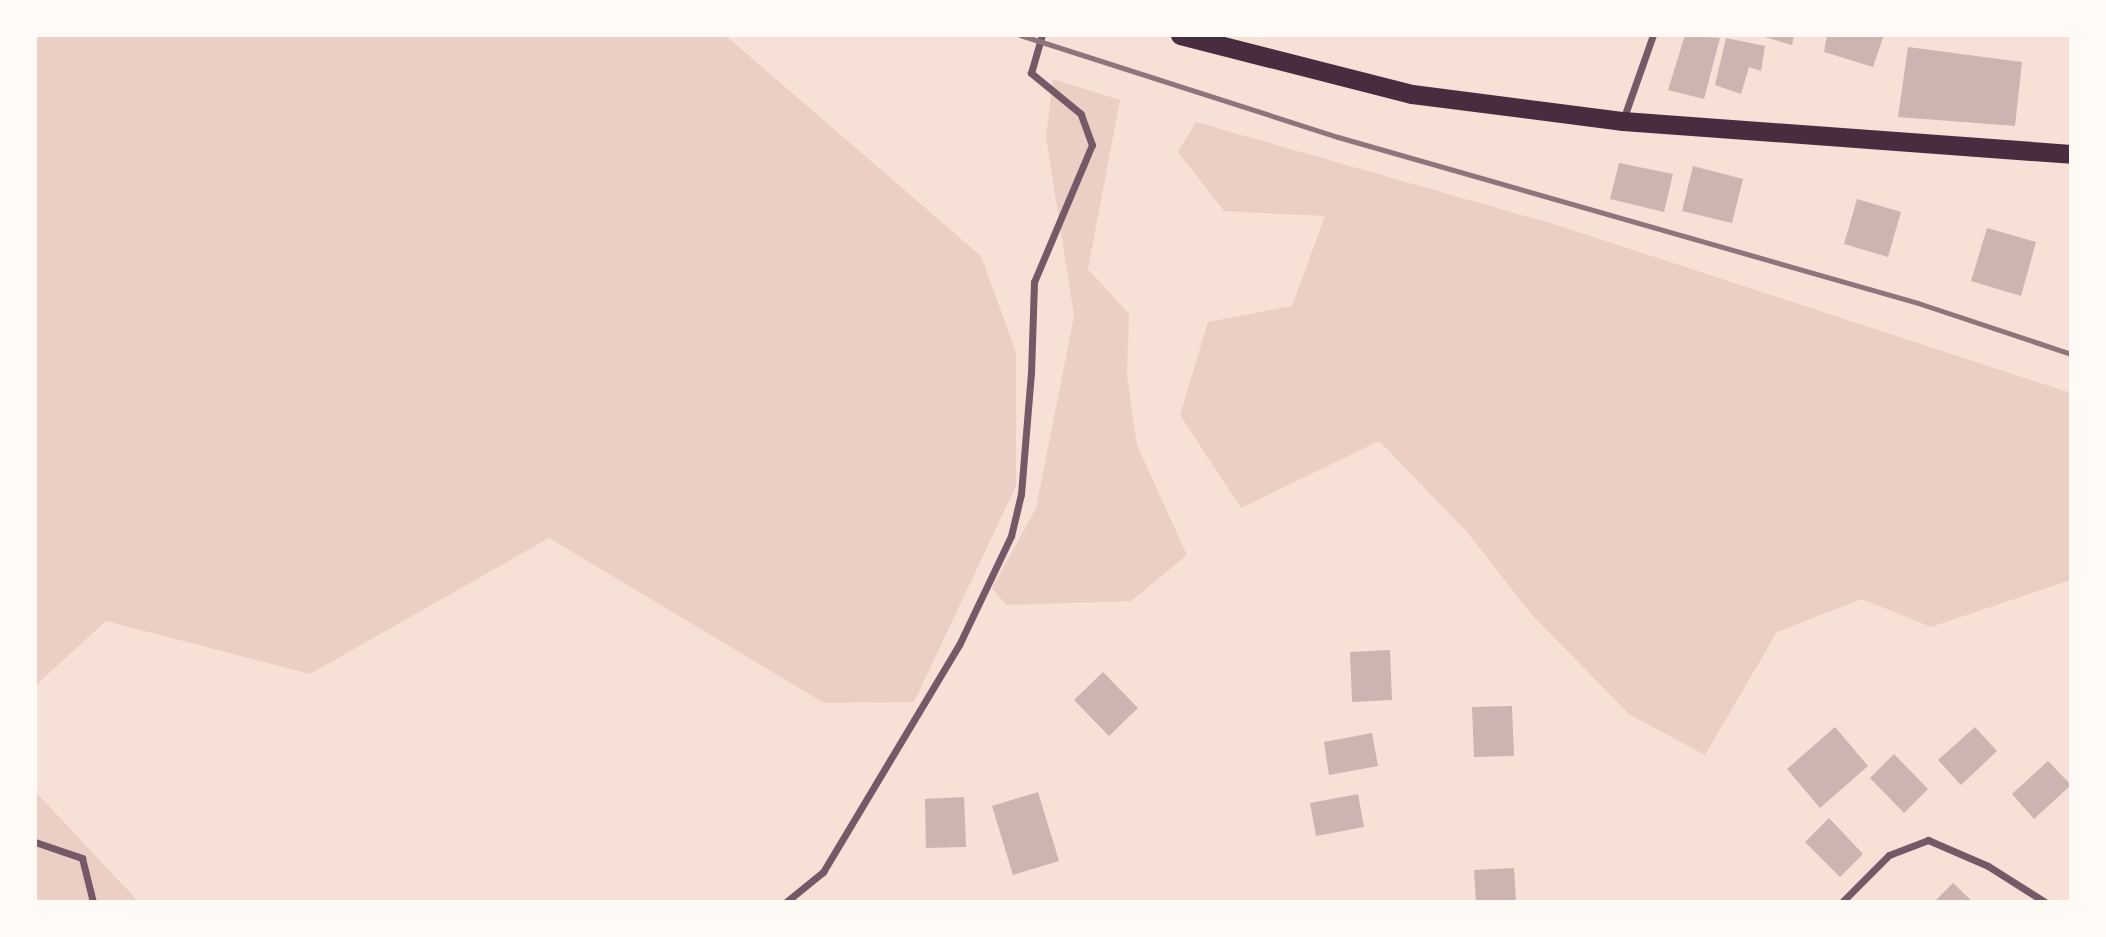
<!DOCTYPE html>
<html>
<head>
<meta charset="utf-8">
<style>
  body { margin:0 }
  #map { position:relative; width:2106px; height:937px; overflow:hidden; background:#f7e1d7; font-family:"DM Sans",sans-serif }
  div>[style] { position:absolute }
  .green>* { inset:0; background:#ebcfc5 }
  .building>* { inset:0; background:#ccb4b1 }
  .minor>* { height:7px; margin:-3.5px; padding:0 3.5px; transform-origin:3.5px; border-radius:3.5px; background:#755966 }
  .trunk>* { height:19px; margin:-9.5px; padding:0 9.5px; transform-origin:9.5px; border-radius:9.5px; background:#4a2c40 }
  .rail>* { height:5px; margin:-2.5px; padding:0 2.5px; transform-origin:2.5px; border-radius:2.5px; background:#8f747c }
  span { translate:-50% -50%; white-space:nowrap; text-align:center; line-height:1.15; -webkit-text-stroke:6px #fffaf5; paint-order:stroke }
  .frame { position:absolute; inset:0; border:37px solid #fffaf5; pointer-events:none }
</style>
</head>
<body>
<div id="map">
  <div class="green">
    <i style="clip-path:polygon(35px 35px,725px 35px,981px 256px,1016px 352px,1016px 486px,914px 702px,824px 703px,549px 538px,310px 674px,106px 621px,35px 686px)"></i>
    <i style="clip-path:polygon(1053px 79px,1120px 100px,1088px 269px,1129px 314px,1127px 375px,1137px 445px,1187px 555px,1131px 601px,1006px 605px,992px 588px,1036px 508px,1074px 316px,1046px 137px)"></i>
    <i style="clip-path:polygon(1196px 122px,1560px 226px,2071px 393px,2071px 580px,1931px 627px,1862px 599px,1777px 632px,1705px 755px,1630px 715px,1531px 614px,1467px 532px,1379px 441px,1241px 508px,1180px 415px,1208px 322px,1292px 306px,1325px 216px,1224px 211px,1178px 152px)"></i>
    <i style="clip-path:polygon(35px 791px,104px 865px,139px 902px,35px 902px)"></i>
  </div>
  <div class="building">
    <i style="clip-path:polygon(1685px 35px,1720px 38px,1704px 99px,1668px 90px)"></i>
    <i style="clip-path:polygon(1758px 35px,1794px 35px,1792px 45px)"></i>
    <i style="clip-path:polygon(1827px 35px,1884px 35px,1873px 67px,1824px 52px)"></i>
    <i style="clip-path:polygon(1726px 38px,1765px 46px,1761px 71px,1749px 67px,1741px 94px,1715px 85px)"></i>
    <i style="clip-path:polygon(1908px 47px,2022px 62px,2015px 126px,1898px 117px)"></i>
    <i style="clip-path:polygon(1619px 163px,1673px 174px,1664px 212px,1610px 199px)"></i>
    <i style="clip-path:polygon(1693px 166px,1743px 179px,1732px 223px,1682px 211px)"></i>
    <i style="clip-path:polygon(1857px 199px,1901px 212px,1888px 257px,1844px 244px)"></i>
    <i style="clip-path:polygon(1987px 228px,2036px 242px,2021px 296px,1971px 281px)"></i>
    <i style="clip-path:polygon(1390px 650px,1392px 700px,1352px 702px,1350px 652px)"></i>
    <i style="clip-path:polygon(1103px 672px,1138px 708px,1109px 736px,1074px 700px)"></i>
    <i style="clip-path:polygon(1512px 706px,1514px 756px,1474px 757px,1472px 707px)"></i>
    <i style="clip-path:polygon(1835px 727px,1868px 766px,1820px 808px,1787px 769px)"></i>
    <i style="clip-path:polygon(1975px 727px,1997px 751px,1961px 785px,1938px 760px)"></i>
    <i style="clip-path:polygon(1372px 733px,1378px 766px,1329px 775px,1324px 742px)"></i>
    <i style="clip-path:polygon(1894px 754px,1928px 789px,1904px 813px,1870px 778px)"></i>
    <i style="clip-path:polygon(2048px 761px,2071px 785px,2034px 819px,2012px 794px)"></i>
    <i style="clip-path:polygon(1038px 792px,1059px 861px,1013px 875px,992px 806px)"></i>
    <i style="clip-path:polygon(1358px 794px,1364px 827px,1316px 836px,1310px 803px)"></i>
    <i style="clip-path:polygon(964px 797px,966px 847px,926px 848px,925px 799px)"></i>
    <i style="clip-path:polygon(1829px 818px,1863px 854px,1840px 877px,1805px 842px)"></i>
    <i style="clip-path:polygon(1514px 868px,1516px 902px,1476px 902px,1474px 870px)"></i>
    <i style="clip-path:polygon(1953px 883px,1973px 902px,1934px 902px)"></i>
  </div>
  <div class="minor">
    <i style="left:1623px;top:120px;width:90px;rotate:-70.6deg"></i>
    <i style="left:35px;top:842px;width:50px;rotate:18.8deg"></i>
    <i style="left:82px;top:858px;width:45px;rotate:76deg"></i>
    <i style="left:786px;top:902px;width:48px;rotate:-39deg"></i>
    <i style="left:823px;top:872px;width:265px;rotate:-59.1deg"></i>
    <i style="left:959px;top:645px;width:121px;rotate:-64.5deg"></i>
    <i style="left:1011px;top:536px;width:43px;rotate:-76.6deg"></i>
    <i style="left:1021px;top:494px;width:121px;rotate:-85.3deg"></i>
    <i style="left:1031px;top:373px;width:91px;rotate:-88.1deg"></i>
    <i style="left:1034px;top:282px;width:149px;rotate:-67.1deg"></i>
    <i style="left:1092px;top:145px;width:33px;rotate:-110deg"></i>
    <i style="left:1081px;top:114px;width:65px;rotate:-140.6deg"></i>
    <i style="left:1031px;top:73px;width:40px;rotate:-74deg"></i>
    <i style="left:1842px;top:902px;width:66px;rotate:-45deg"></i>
    <i style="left:1889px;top:855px;width:42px;rotate:-21deg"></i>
    <i style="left:1928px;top:840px;width:65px;rotate:23.4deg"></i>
    <i style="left:1988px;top:866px;width:67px;rotate:32.3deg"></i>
  </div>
  <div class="trunk">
    <i style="left:1180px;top:35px;width:239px;rotate:14.3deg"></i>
    <i style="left:1412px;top:94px;width:213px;rotate:7.3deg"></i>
    <i style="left:1623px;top:121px;width:449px;rotate:4.2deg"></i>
  </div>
  <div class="rail">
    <i style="left:1020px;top:35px;width:334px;rotate:17.8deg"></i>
    <i style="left:1338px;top:137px;width:603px;rotate:15.97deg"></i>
    <i style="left:1918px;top:303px;width:161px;rotate:18.4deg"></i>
  </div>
  <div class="frame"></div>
</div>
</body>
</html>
